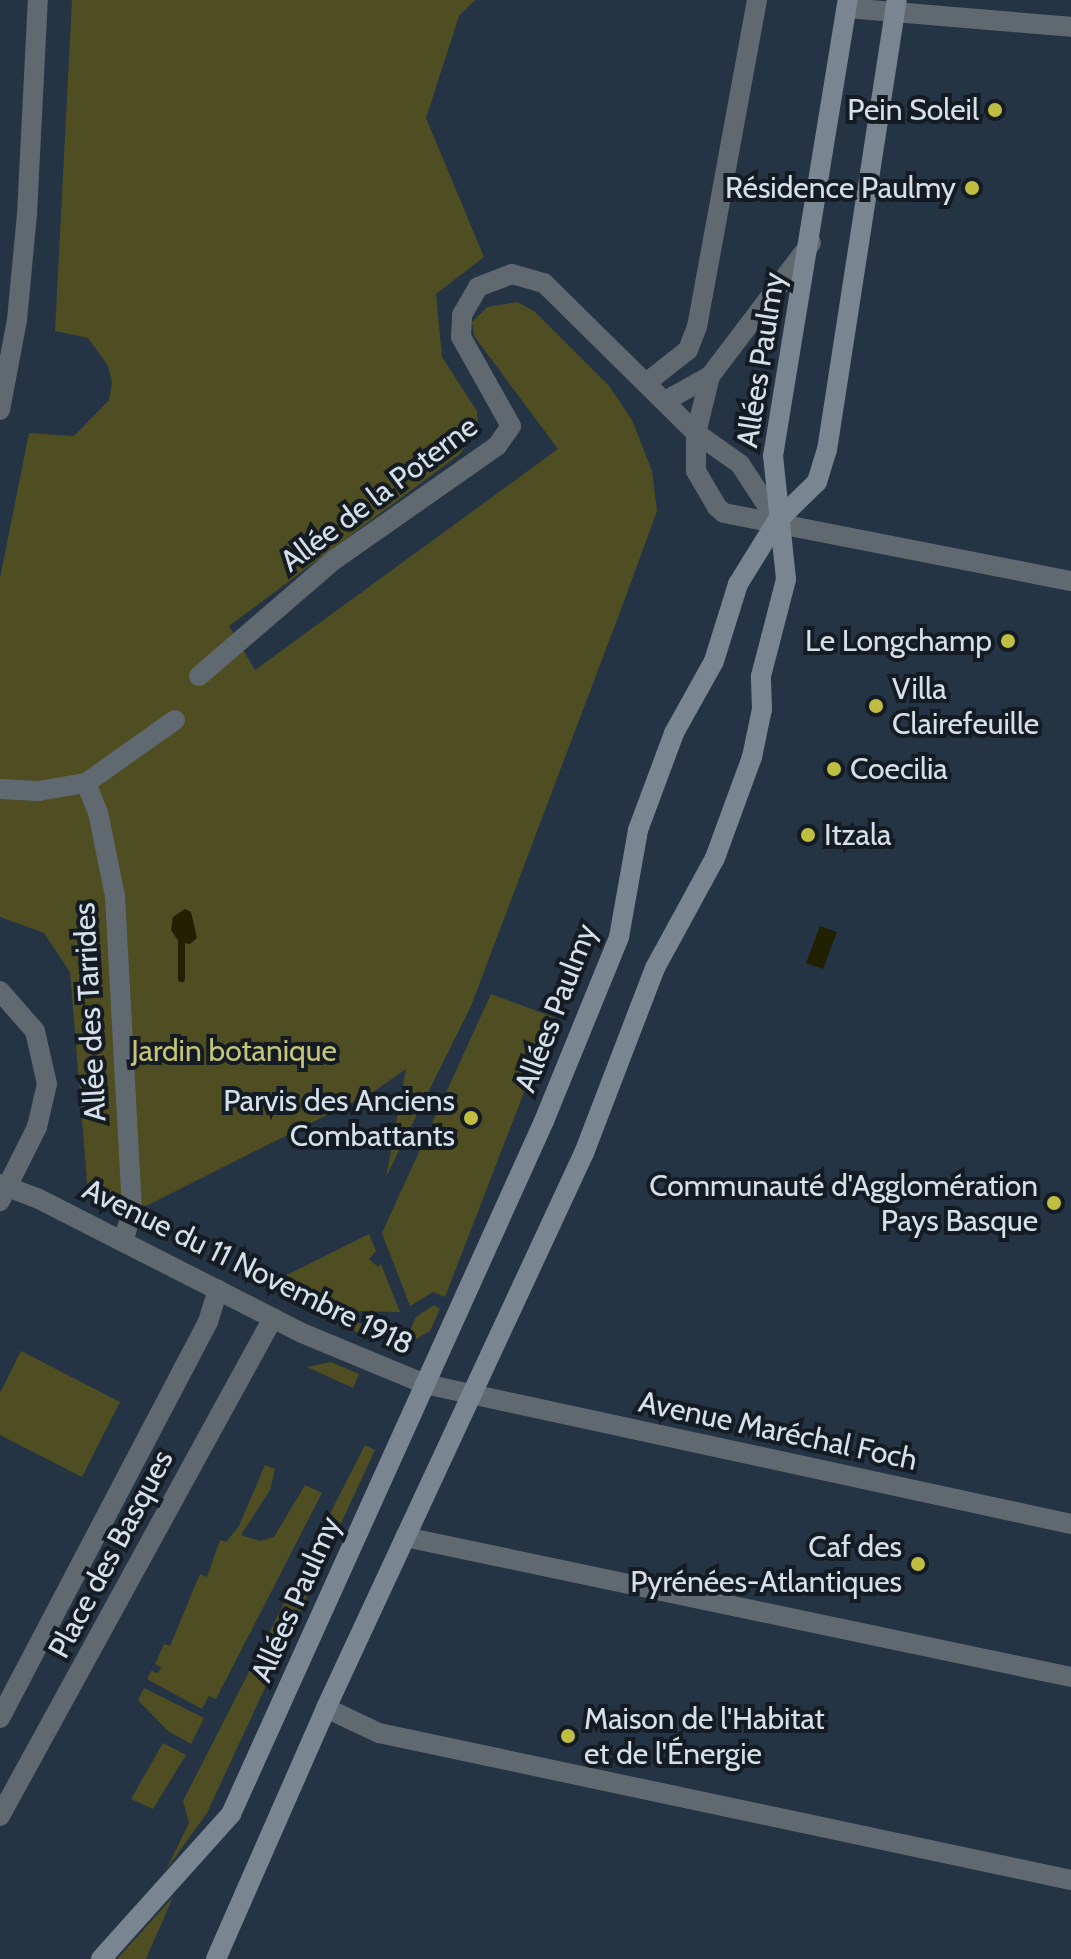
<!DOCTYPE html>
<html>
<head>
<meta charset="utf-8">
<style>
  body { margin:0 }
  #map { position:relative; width:1071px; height:1959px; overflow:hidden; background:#243444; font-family:Cabin,sans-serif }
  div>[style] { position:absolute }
  .green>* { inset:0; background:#4e4e22 }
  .water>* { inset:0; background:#212000 }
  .stream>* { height:7px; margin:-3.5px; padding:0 3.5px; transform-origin:3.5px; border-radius:3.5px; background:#212000 }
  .pedestrian>* { height:20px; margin:-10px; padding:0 10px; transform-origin:10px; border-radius:10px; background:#606870 }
  .minor>* { height:20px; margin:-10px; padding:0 10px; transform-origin:10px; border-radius:10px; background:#606870 }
  .tertiary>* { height:20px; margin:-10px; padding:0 10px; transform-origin:10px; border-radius:10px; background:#606870 }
  .secondary>* { height:20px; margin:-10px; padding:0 10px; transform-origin:10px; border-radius:10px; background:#798692 }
  .dots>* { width:22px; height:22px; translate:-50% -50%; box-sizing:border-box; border:4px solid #141b22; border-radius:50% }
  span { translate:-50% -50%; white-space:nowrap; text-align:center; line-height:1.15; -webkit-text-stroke:8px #141b22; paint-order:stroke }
  .poi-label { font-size:30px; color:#d5e0ea }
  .right { translate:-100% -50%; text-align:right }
  .left { translate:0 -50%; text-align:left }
  .street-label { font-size:30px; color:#d5e0ea }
  .park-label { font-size:30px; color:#c5c579 }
</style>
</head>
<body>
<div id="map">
  <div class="green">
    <i style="clip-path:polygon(72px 0,475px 0,459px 16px,426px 118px,484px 257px,436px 294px,442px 357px,477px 411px,478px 429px,460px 454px,229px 626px,255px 670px,558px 449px,474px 336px,472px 322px,487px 307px,517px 302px,534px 311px,609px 386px,632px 420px,652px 471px,657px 511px,626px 596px,471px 1006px,386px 1177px,406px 1069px,373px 1092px,146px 1206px,88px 1194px,70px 972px,44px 933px,0 917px,0 578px,29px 433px,74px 436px,109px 400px,112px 383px,108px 366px,88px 338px,55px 331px)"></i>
    <i style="clip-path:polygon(491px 994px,553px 1017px,445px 1297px,433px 1292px,410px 1306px,382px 1233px)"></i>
    <i style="clip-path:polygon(369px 1234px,376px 1251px,369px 1259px,378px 1267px,381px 1264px,400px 1312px,356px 1311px,281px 1278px)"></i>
    <i style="clip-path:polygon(434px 1305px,440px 1309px,430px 1331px,402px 1347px,416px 1317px)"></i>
    <i style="clip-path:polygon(345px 1319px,380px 1329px,375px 1340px,347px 1328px)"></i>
    <i style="clip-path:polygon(21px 1351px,120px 1402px,82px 1477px,0 1435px,0 1393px)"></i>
    <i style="clip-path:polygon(331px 1362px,359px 1374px,353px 1388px,307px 1367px)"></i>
    <i style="clip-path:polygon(365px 1445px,375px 1450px,207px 1813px,166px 1870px,189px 1823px,183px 1801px)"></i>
    <i style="clip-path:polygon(265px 1465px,275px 1469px,270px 1490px,241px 1535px,260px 1541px,274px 1537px,305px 1485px,322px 1493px,216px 1699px,209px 1696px,202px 1709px,147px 1679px,151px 1671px,158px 1673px,161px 1667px,155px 1664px,164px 1644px,170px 1646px,200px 1574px,207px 1577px,220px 1540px,226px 1542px,239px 1526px)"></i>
    <i style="clip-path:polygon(144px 1688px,204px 1718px,191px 1744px,168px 1731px,138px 1700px)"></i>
    <i style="clip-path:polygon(163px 1743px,186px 1755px,153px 1809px,131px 1799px)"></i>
    <i style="clip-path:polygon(173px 1897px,146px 1959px,117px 1959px)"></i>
  </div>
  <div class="water">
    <i style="clip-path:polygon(185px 909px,191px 912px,197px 938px,190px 944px,179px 942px,171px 930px,173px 917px)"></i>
    <i style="clip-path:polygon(820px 926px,837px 932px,823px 969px,806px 963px)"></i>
  </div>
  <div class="stream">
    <i style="left:181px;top:978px;width:35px;rotate:-90deg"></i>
  </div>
  <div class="pedestrian">
    <i style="left:199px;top:676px;width:178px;rotate:-40.7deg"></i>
    <i style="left:334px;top:560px;width:199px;rotate:-35deg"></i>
    <i style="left:497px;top:446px;width:24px;rotate:-55deg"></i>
    <i style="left:86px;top:783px;width:31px;rotate:68deg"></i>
    <i style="left:98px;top:812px;width:86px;rotate:78.6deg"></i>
    <i style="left:115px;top:896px;width:317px;rotate:86.9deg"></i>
    <i style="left:132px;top:1213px;width:29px;rotate:108deg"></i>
    <i style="left:0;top:789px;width:38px;rotate:3deg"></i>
    <i style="left:38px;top:791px;width:49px;rotate:-9.5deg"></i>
    <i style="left:86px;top:783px;width:109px;rotate:-35.3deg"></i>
  </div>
  <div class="minor">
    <i style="left:646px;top:383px;width:53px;rotate:-38.2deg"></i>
    <i style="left:688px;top:350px;width:25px;rotate:-69deg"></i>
    <i style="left:697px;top:327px;width:332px;rotate:-79.6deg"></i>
    <i style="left:665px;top:401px;width:51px;rotate:-29.1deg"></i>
    <i style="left:0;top:410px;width:92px;rotate:-79.3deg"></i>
    <i style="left:17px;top:320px;width:106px;rotate:-84.6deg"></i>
    <i style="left:27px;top:214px;width:214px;rotate:-87.1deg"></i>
    <i style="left:511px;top:426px;width:102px;rotate:-119.3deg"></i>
    <i style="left:461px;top:337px;width:22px;rotate:-87deg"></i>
    <i style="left:462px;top:315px;width:32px;rotate:-60deg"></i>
    <i style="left:478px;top:287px;width:36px;rotate:-21deg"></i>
    <i style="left:512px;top:274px;width:33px;rotate:16deg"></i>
    <i style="left:544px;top:283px;width:214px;rotate:44.6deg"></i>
    <i style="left:0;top:991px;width:53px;rotate:48.8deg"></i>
    <i style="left:35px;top:1031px;width:54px;rotate:77.2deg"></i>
    <i style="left:47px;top:1084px;width:44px;rotate:103.1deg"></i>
    <i style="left:37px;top:1127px;width:83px;rotate:116.6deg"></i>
    <i style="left:0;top:1184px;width:40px;rotate:21deg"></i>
    <i style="left:37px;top:1198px;width:297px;rotate:27deg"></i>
    <i style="left:302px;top:1333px;width:133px;rotate:22.5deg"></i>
    <i style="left:425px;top:1384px;width:661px;rotate:12.23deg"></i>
    <i style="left:405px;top:1537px;width:681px;rotate:11.87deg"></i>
    <i style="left:326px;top:1708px;width:59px;rotate:25.3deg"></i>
    <i style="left:379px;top:1733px;width:707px;rotate:11.99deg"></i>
    <i style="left:0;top:1718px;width:447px;rotate:-62.3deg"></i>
    <i style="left:208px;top:1322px;width:34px;rotate:-73deg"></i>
    <i style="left:0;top:1816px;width:568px;rotate:-61.27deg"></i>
  </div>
  <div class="tertiary">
    <i style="left:847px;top:8px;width:225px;rotate:4.8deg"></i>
    <i style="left:811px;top:243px;width:167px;rotate:127.2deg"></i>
    <i style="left:710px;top:376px;width:59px;rotate:103.8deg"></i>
    <i style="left:696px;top:433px;width:38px;rotate:90deg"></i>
    <i style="left:696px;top:471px;width:42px;rotate:59.7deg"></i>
    <i style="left:717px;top:507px;width:9px;rotate:41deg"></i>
    <i style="left:724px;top:513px;width:354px;rotate:11.1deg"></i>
    <i style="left:696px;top:433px;width:54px;rotate:35.2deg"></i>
    <i style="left:740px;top:464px;width:68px;rotate:57deg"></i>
  </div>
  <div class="secondary">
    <i style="left:101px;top:1959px;width:195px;rotate:-48.1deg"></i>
    <i style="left:231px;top:1814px;width:760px;rotate:-65.69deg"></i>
    <i style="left:544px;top:1121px;width:199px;rotate:-67.8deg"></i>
    <i style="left:619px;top:937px;width:109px;rotate:-79.9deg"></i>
    <i style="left:638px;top:830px;width:103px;rotate:-69.6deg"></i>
    <i style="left:674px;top:733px;width:82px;rotate:-60.9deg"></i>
    <i style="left:714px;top:661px;width:81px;rotate:-72.7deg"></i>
    <i style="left:738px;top:584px;width:74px;rotate:-58.2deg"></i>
    <i style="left:777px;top:521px;width:56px;rotate:-44.3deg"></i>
    <i style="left:817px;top:482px;width:34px;rotate:-73deg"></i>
    <i style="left:827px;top:450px;width:455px;rotate:-81.2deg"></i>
    <i style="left:216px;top:1959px;width:274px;rotate:-66.3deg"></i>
    <i style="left:326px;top:1708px;width:612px;rotate:-65.07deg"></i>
    <i style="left:584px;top:1153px;width:198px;rotate:-69deg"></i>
    <i style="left:655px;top:968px;width:125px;rotate:-61.4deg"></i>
    <i style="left:715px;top:858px;width:108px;rotate:-69.9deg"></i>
    <i style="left:752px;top:757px;width:49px;rotate:-78.2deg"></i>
    <i style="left:762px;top:709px;width:33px;rotate:-92deg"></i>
    <i style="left:761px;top:676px;width:100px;rotate:-75.5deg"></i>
    <i style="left:786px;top:579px;width:124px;rotate:-96deg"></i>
    <i style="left:773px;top:456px;width:462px;rotate:-80.7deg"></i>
  </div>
  <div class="dots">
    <i style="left:995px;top:110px;background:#c0be41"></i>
    <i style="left:972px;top:188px;background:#c0be41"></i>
    <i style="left:1008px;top:641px;background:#c0be41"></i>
    <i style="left:876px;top:706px;background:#c0be41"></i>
    <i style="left:834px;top:769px;background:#c0be41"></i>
    <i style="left:808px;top:835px;background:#c0be41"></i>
    <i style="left:471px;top:1118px;background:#c0be41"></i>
    <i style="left:1054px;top:1203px;background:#c0be41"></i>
    <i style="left:918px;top:1564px;background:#c0be41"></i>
    <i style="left:568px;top:1736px;background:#c0be41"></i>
  </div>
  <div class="poi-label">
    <span class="right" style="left:979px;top:110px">Pein Soleil</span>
    <span class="right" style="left:956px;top:188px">Résidence Paulmy</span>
    <span class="right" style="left:992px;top:641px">Le Longchamp</span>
    <span class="left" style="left:892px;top:706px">Villa<br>Clairefeuille</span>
    <span class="left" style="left:850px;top:769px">Coecilia</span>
    <span class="left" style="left:824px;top:835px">Itzala</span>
    <span class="right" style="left:455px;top:1118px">Parvis des Anciens<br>Combattants</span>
    <span class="right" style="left:1038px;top:1203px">Communauté d'Agglomération<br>Pays Basque</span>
    <span class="right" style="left:902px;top:1564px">Caf des<br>Pyrénées-Atlantiques</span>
    <span class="left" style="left:584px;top:1736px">Maison de l'Habitat<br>et de l'Énergie</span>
  </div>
  <div class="street-label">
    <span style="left:761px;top:360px;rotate:-81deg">Allées Paulmy</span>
    <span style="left:379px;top:494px;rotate:-37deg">Allée de la Poterne</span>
    <span style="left:556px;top:1008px;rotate:-69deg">Allées Paulmy</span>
    <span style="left:90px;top:1012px;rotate:-93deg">Allée des Tarrides</span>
    <span style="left:248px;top:1267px;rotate:26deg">Avenue du 11 Novembre 1918</span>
    <span style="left:778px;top:1431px;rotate:12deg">Avenue Maréchal Foch</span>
    <span style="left:111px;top:1554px;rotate:-62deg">Place des Basques</span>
    <span style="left:296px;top:1599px;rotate:-66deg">Allées Paulmy</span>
  </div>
  <div class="park-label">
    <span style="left:234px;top:1051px">Jardin botanique</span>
  </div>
</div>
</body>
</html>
